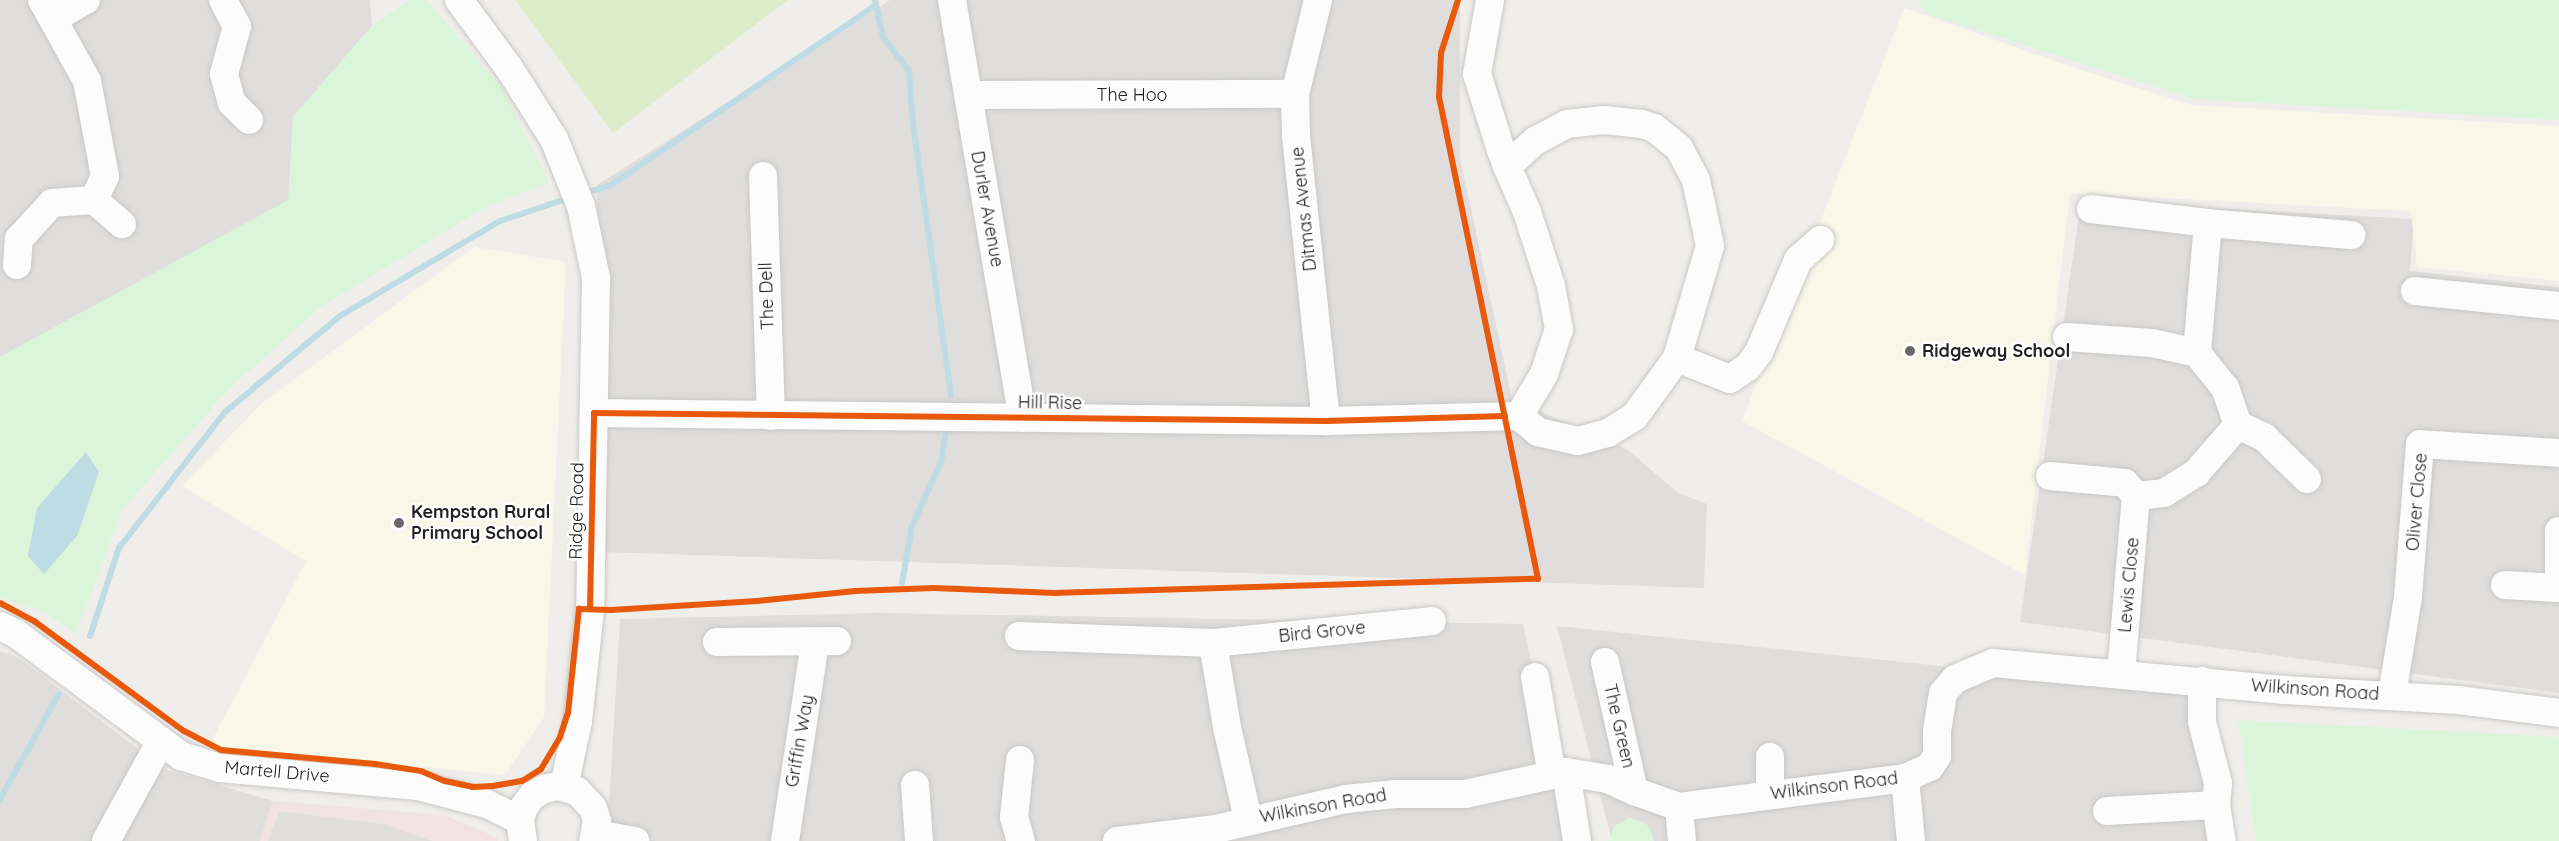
<!DOCTYPE html>
<html>
<head>
<meta charset="utf-8">
<style>
  body { margin:0 }
  #map { position:relative; width:2559px; height:841px; overflow:hidden; background:#f0eeeb; font-family:Quicksand,sans-serif }
  div>[style] { position:absolute }
  .residential>* { inset:0; background:#dfdedc }
  .commercial>* { inset:0; background:#f1e3e1 }
  .education>* { inset:0; background:#f8f7e8 }
  .grass>* { inset:0; background:#ddeccb }
  .park>* { inset:0; background:#daf5da }
  .parking>* { inset:0; background:#e0dfde }
  .water>* { inset:0; background:#bfdbe3 }
  .stream>* { height:6px; margin:-3px; padding:0 3px; transform-origin:3px; border-radius:3px; background:#bfdbe3 }
  .roads { filter:drop-shadow(0 0 2px #c9c8c7) drop-shadow(0 0 2px #c9c8c7) }
  .minor>* { height:28px; margin:-14px; padding:0 14px; transform-origin:14px; border-radius:14px; background:#fdfcfc }
  .cycleway>* { height:6px; margin:-3px; padding:0 3px; transform-origin:3px; border-radius:3px; background:#e8590c }
  .dots>* { width:16px; height:16px; translate:-50% -50%; box-sizing:border-box; border:3px solid #fff; border-radius:50% }
  span { translate:-50% -50%; white-space:nowrap; text-align:center; line-height:1.15; -webkit-text-stroke:5px #fff; paint-order:stroke }
  .street-label { font-size:18px; color:#222 }
  .poi-label { font-size:18px; color:#222; font-weight:700 }
  .left { translate:0 -50%; text-align:left }
</style>
</head>
<body>
<div id="map">
  <div class="residential">
    <i style="clip-path:polygon(0 0,370px 0,372px 26px,293px 117px,289px 200px,0 357px)"></i>
    <i style="clip-path:polygon(890px 0,1460px 0,1460px 158px,1512px 399px,1628px 450px,1678px 493px,1707px 504px,1704px 588px,602px 552px,597px 185px)"></i>
    <i style="clip-path:polygon(2081px 201px,2414px 219px,2410px 271px,2559px 287px,2559px 693px,2020px 622px)"></i>
    <i style="clip-path:polygon(877px 613px,1523px 624px,1570px 841px,602px 841px,608px 823px,620px 619px)"></i>
    <i style="clip-path:polygon(1557px 626px,2208px 694px,2236px 841px,1612px 841px)"></i>
    <i style="clip-path:polygon(0 651px,19px 658px,164px 769px,273px 801px,260px 841px,0 841px)"></i>
  </div>
  <div class="commercial">
    <i style="clip-path:polygon(273px 801px,444px 815px,498px 838px,497px 841px,260px 841px)"></i>
  </div>
  <div class="education">
    <i style="clip-path:polygon(1904px 8px,2084px 71px,2191px 105px,2559px 126px,2559px 281px,2417px 267px,2411px 211px,2070px 193px,2025px 575px,1742px 421px)"></i>
    <i style="clip-path:polygon(474px 247px,566px 262px,544px 717px,505px 775px,209px 746px,306px 561px,182px 486px,262px 403px)"></i>
  </div>
  <div class="grass">
    <i style="clip-path:polygon(515px 0,788px 0,613px 133px)"></i>
  </div>
  <div class="park">
    <i style="clip-path:polygon(410px 0,427px 0,502px 88px,550px 183px,488px 206px,322px 306px,229px 389px,122px 510px,76px 634px,45px 612px,0 598px,0 357px,288px 200px,293px 117px,372px 26px)"></i>
    <i style="clip-path:polygon(1917px 0,2559px 0,2559px 120px,2194px 99px,1927px 14px)"></i>
    <i style="clip-path:polygon(2238px 720px,2559px 737px,2559px 841px,2256px 841px)"></i>
    <i style="clip-path:polygon(1629px 818px,1644px 822px,1650px 828px,1654px 841px,1608px 841px,1615px 825px)"></i>
  </div>
  <div class="parking">
    <i style="clip-path:polygon(279px 811px,383px 824px,432px 841px,268px 841px)"></i>
  </div>
  <div class="water">
    <i style="clip-path:polygon(86px 452px,99px 472px,77px 536px,44px 574px,28px 556px,37px 508px)"></i>
  </div>
  <div class="stream">
    <i style="left:875px;top:0;width:38px;rotate:78deg"></i>
    <i style="left:883px;top:37px;width:43px;rotate:52.6deg"></i>
    <i style="left:909px;top:71px;width:53px;rotate:85.7deg"></i>
    <i style="left:913px;top:124px;width:275px;rotate:82deg"></i>
    <i style="left:585px;top:193px;width:27px;rotate:-17deg"></i>
    <i style="left:611px;top:185px;width:320px;rotate:-34.2deg"></i>
    <i style="left:902px;top:583px;width:58px;rotate:-80deg"></i>
    <i style="left:912px;top:526px;width:70px;rotate:-65.6deg"></i>
    <i style="left:941px;top:462px;width:37px;rotate:-81deg"></i>
    <i style="left:90px;top:636px;width:93px;rotate:-71.8deg"></i>
    <i style="left:119px;top:548px;width:171px;rotate:-52.1deg"></i>
    <i style="left:224px;top:413px;width:151px;rotate:-39.9deg"></i>
    <i style="left:340px;top:316px;width:186px;rotate:-30.7deg"></i>
    <i style="left:500px;top:221px;width:73px;rotate:-18.4deg"></i>
    <i style="left:0;top:799px;width:120px;rotate:-60.7deg"></i>
  </div>
  <div class="roads">
    <div class="minor">
      <i style="left:42px;top:0;width:93px;rotate:60.9deg"></i>
      <i style="left:87px;top:81px;width:97px;rotate:79.3deg"></i>
      <i style="left:105px;top:176px;width:26px;rotate:115deg"></i>
      <i style="left:223px;top:0;width:30px;rotate:62deg"></i>
      <i style="left:237px;top:26px;width:50px;rotate:105.2deg"></i>
      <i style="left:224px;top:74px;width:30px;rotate:75deg"></i>
      <i style="left:232px;top:103px;width:24px;rotate:45deg"></i>
      <i style="left:459px;top:0;width:84px;rotate:53.7deg"></i>
      <i style="left:509px;top:68px;width:84px;rotate:57.6deg"></i>
      <i style="left:554px;top:139px;width:72px;rotate:68.1deg"></i>
      <i style="left:581px;top:206px;width:74px;rotate:78.2deg"></i>
      <i style="left:596px;top:278px;width:331px;rotate:91deg"></i>
      <i style="left:590px;top:609px;width:113px;rotate:96.1deg"></i>
      <i style="left:578px;top:721px;width:67px;rotate:102deg"></i>
      <i style="left:952px;top:0;width:424px;rotate:80.4deg"></i>
      <i style="left:1318px;top:0;width:97px;rotate:103.7deg"></i>
      <i style="left:1295px;top:94px;width:42px;rotate:88.6deg"></i>
      <i style="left:1296px;top:136px;width:287px;rotate:84deg"></i>
      <i style="left:1490px;top:0;width:75px;rotate:100deg"></i>
      <i style="left:1477px;top:74px;width:80px;rotate:72.5deg"></i>
      <i style="left:1501px;top:150px;width:17px;rotate:69deg"></i>
      <i style="left:1507px;top:166px;width:50px;rotate:66.5deg"></i>
      <i style="left:1527px;top:212px;width:78px;rotate:72deg"></i>
      <i style="left:1551px;top:286px;width:44px;rotate:79.5deg"></i>
      <i style="left:1559px;top:329px;width:47px;rotate:108.4deg"></i>
      <i style="left:1544px;top:374px;width:49px;rotate:120.8deg"></i>
      <i style="left:1519px;top:416px;width:25px;rotate:40deg"></i>
      <i style="left:1538px;top:432px;width:41px;rotate:12.7deg"></i>
      <i style="left:1578px;top:441px;width:31px;rotate:-15deg"></i>
      <i style="left:1608px;top:433px;width:32px;rotate:-32deg"></i>
      <i style="left:1635px;top:416px;width:72px;rotate:-54.1deg"></i>
      <i style="left:1677px;top:358px;width:117px;rotate:-73.6deg"></i>
      <i style="left:1710px;top:246px;width:67px;rotate:-102deg"></i>
      <i style="left:1696px;top:180px;width:36px;rotate:-118deg"></i>
      <i style="left:1679px;top:148px;width:32px;rotate:-141deg"></i>
      <i style="left:1654px;top:128px;width:13px;rotate:-162deg"></i>
      <i style="left:1642px;top:124px;width:38px;rotate:-174deg"></i>
      <i style="left:1604px;top:120px;width:37px;rotate:174deg"></i>
      <i style="left:1567px;top:124px;width:36px;rotate:152deg"></i>
      <i style="left:1535px;top:141px;width:38px;rotate:138deg"></i>
      <i style="left:53px;top:19px;width:38px;rotate:-30deg"></i>
      <i style="left:969px;top:98px;width:15px;rotate:-11deg"></i>
      <i style="left:984px;top:95px;width:311px;rotate:-0.2deg"></i>
      <i style="left:763px;top:176px;width:240px;rotate:88.1deg"></i>
      <i style="left:2091px;top:209px;width:118px;rotate:6.8deg"></i>
      <i style="left:17px;top:265px;width:26px;rotate:-86deg"></i>
      <i style="left:19px;top:239px;width:49px;rotate:-47.5deg"></i>
      <i style="left:52px;top:203px;width:42px;rotate:-4.1deg"></i>
      <i style="left:94px;top:200px;width:37px;rotate:41deg"></i>
      <i style="left:2415px;top:291px;width:145px;rotate:5.9deg"></i>
      <i style="left:2067px;top:337px;width:85px;rotate:4deg"></i>
      <i style="left:2152px;top:343px;width:46px;rotate:12.5deg"></i>
      <i style="left:1677px;top:358px;width:57px;rotate:21.6deg"></i>
      <i style="left:1730px;top:379px;width:22px;rotate:-34deg"></i>
      <i style="left:1748px;top:367px;width:19px;rotate:-54deg"></i>
      <i style="left:1759px;top:352px;width:100px;rotate:-67deg"></i>
      <i style="left:1798px;top:260px;width:30px;rotate:-42deg"></i>
      <i style="left:594px;top:413px;width:732px;rotate:0.63deg"></i>
      <i style="left:1326px;top:421px;width:193px;rotate:-1.5deg"></i>
      <i style="left:2238px;top:425px;width:29px;rotate:25deg"></i>
      <i style="left:2264px;top:437px;width:60px;rotate:44.3deg"></i>
      <i style="left:2050px;top:476px;width:75px;rotate:5.3deg"></i>
      <i style="left:2125px;top:483px;width:17px;rotate:50deg"></i>
      <i style="left:2559px;top:531px;width:57px;rotate:90deg"></i>
      <i style="left:2505px;top:585px;width:52px;rotate:3.3deg"></i>
      <i style="left:0;top:626px;width:17px;rotate:25deg"></i>
      <i style="left:15px;top:633px;width:207px;rotate:36.5deg"></i>
      <i style="left:181px;top:756px;width:41px;rotate:17.1deg"></i>
      <i style="left:220px;top:768px;width:199px;rotate:5.2deg"></i>
      <i style="left:418px;top:786px;width:71px;rotate:14.6deg"></i>
      <i style="left:487px;top:804px;width:37px;rotate:26deg"></i>
      <i style="left:1019px;top:636px;width:194px;rotate:2.1deg"></i>
      <i style="left:717px;top:642px;width:120px;rotate:-0.5deg"></i>
      <i style="left:1605px;top:662px;width:132px;rotate:77.3deg"></i>
      <i style="left:2121px;top:674px;width:179px;rotate:-85.2deg"></i>
      <i style="left:2136px;top:496px;width:28px;rotate:-6deg"></i>
      <i style="left:2164px;top:493px;width:39px;rotate:-32deg"></i>
      <i style="left:2197px;top:472px;width:62px;rotate:-48.9deg"></i>
      <i style="left:2238px;top:425px;width:39px;rotate:-109deg"></i>
      <i style="left:2225px;top:388px;width:45px;rotate:-128.7deg"></i>
      <i style="left:2197px;top:353px;width:130px;rotate:-85.2deg"></i>
      <i style="left:2208px;top:223px;width:144px;rotate:4.8deg"></i>
      <i style="left:1535px;top:677px;width:98px;rotate:80.1deg"></i>
      <i style="left:2202px;top:681px;width:41px;rotate:90deg"></i>
      <i style="left:2202px;top:722px;width:63px;rotate:75.3deg"></i>
      <i style="left:2218px;top:783px;width:22px;rotate:95deg"></i>
      <i style="left:2216px;top:805px;width:36px;rotate:81deg"></i>
      <i style="left:2392px;top:695px;width:99px;rotate:-80.7deg"></i>
      <i style="left:2408px;top:597px;width:153px;rotate:-85.5deg"></i>
      <i style="left:2420px;top:444px;width:139px;rotate:3.7deg"></i>
      <i style="left:1020px;top:760px;width:57px;rotate:96deg"></i>
      <i style="left:1014px;top:817px;width:25px;rotate:74deg"></i>
      <i style="left:1566px;top:772px;width:70px;rotate:80.9deg"></i>
      <i style="left:1905px;top:778px;width:63px;rotate:84.6deg"></i>
      <i style="left:915px;top:785px;width:56px;rotate:85.9deg"></i>
      <i style="left:1770px;top:794px;width:37px;rotate:-90deg"></i>
      <i style="left:1679px;top:807px;width:34px;rotate:85deg"></i>
      <i style="left:2107px;top:811px;width:109px;rotate:-3.2deg"></i>
      <i style="left:1248px;top:819px;width:94px;rotate:-102.9deg"></i>
      <i style="left:1227px;top:727px;width:85px;rotate:-99.5deg"></i>
      <i style="left:1213px;top:643px;width:220px;rotate:-5.7deg"></i>
      <i style="left:596px;top:834px;width:40px;rotate:10deg"></i>
      <i style="left:106px;top:841px;width:114px;rotate:-61.2deg"></i>
      <i style="left:523px;top:841px;width:21px;rotate:-98deg"></i>
      <i style="left:520px;top:820px;width:14px;rotate:-73deg"></i>
      <i style="left:524px;top:807px;width:14px;rotate:-54deg"></i>
      <i style="left:532px;top:796px;width:14px;rotate:-30deg"></i>
      <i style="left:544px;top:789px;width:13px;rotate:-13deg"></i>
      <i style="left:557px;top:786px;width:21px;rotate:14deg"></i>
      <i style="left:577px;top:791px;width:23px;rotate:47deg"></i>
      <i style="left:593px;top:808px;width:14px;rotate:73deg"></i>
      <i style="left:597px;top:821px;width:20px;rotate:101deg"></i>
      <i style="left:785px;top:841px;width:201px;rotate:-81.4deg"></i>
      <i style="left:1117px;top:841px;width:100px;rotate:-6.9deg"></i>
      <i style="left:1216px;top:829px;width:133px;rotate:-13deg"></i>
      <i style="left:1346px;top:799px;width:50px;rotate:-5.7deg"></i>
      <i style="left:1396px;top:794px;width:69px"></i>
      <i style="left:1465px;top:794px;width:103px;rotate:-12.3deg"></i>
      <i style="left:1566px;top:772px;width:43px;rotate:9.5deg"></i>
      <i style="left:1608px;top:779px;width:29px;rotate:25deg"></i>
      <i style="left:1634px;top:791px;width:48px;rotate:19.6deg"></i>
      <i style="left:1679px;top:807px;width:228px;rotate:-7.3deg"></i>
      <i style="left:1905px;top:778px;width:27px;rotate:-24deg"></i>
      <i style="left:1930px;top:767px;width:13px;rotate:-58deg"></i>
      <i style="left:1937px;top:756px;width:25px;rotate:-90deg"></i>
      <i style="left:1937px;top:731px;width:38px;rotate:-81deg"></i>
      <i style="left:1943px;top:693px;width:18px;rotate:-49deg"></i>
      <i style="left:1955px;top:679px;width:41px;rotate:-22.8deg"></i>
      <i style="left:1993px;top:663px;width:293px;rotate:5.3deg"></i>
      <i style="left:2285px;top:690px;width:173px;rotate:3.3deg"></i>
      <i style="left:2458px;top:700px;width:102px;rotate:7.3deg"></i>
    </div>
  </div>
  <div class="cycleway">
    <i style="left:0;top:603px;width:38px;rotate:28deg"></i>
    <i style="left:34px;top:621px;width:186px;rotate:36.3deg"></i>
    <i style="left:184px;top:731px;width:42px;rotate:27.2deg"></i>
    <i style="left:221px;top:750px;width:155px;rotate:5.2deg"></i>
    <i style="left:375px;top:764px;width:47px;rotate:8.7deg"></i>
    <i style="left:421px;top:771px;width:26px;rotate:23deg"></i>
    <i style="left:445px;top:781px;width:29px;rotate:12deg"></i>
    <i style="left:473px;top:787px;width:20px;rotate:-3deg"></i>
    <i style="left:493px;top:786px;width:29px;rotate:-10deg"></i>
    <i style="left:522px;top:781px;width:22px;rotate:-32deg"></i>
    <i style="left:541px;top:769px;width:37px;rotate:-59deg"></i>
    <i style="left:560px;top:737px;width:25px;rotate:-72deg"></i>
    <i style="left:568px;top:713px;width:105px;rotate:-84deg"></i>
    <i style="left:579px;top:609px;width:32px;rotate:2deg"></i>
    <i style="left:611px;top:610px;width:146px;rotate:-3.5deg"></i>
    <i style="left:757px;top:601px;width:99px;rotate:-5.8deg"></i>
    <i style="left:855px;top:591px;width:79px;rotate:-2.2deg"></i>
    <i style="left:934px;top:588px;width:121px;rotate:2.4deg"></i>
    <i style="left:1055px;top:593px;width:483px;rotate:-1.7deg"></i>
    <i style="left:1538px;top:579px;width:492px;rotate:-101.6deg"></i>
    <i style="left:1439px;top:97px;width:44px;rotate:-87.4deg"></i>
    <i style="left:1441px;top:53px;width:56px;rotate:-72.2deg"></i>
    <i style="left:590px;top:609px;width:196px;rotate:-88.8deg"></i>
    <i style="left:594px;top:413px;width:732px;rotate:0.63deg"></i>
    <i style="left:1326px;top:421px;width:179px;rotate:-1.6deg"></i>
  </div>
  <div class="dots">
    <i style="left:1910px;top:351px;background:#6a6968"></i>
    <i style="left:399px;top:523px;background:#6a6968"></i>
  </div>
  <div class="street-label">
    <span style="left:1132px;top:95px">The Hoo</span>
    <span style="left:987px;top:209px;rotate:80deg">Durler Avenue</span>
    <span style="left:1304px;top:209px;rotate:-96deg">Ditmas Avenue</span>
    <span style="left:767px;top:296px;rotate:-92deg">The Dell</span>
    <span style="left:1050px;top:403px;rotate:1deg">Hill Rise</span>
    <span style="left:2417px;top:502px;rotate:-85deg">Oliver Close</span>
    <span style="left:577px;top:511px;rotate:-89deg">Ridge Road</span>
    <span style="left:2129px;top:585px;rotate:-85deg">Lewis Close</span>
    <span style="left:1322px;top:632px;rotate:-6deg">Bird Grove</span>
    <span style="left:2315px;top:690px;rotate:4deg">Wilkinson Road</span>
    <span style="left:1619px;top:726px;rotate:77deg">The Green</span>
    <span style="left:800px;top:741px;rotate:-80deg">Griffin Way</span>
    <span style="left:277px;top:772px;rotate:5deg">Martell Drive</span>
    <span style="left:1834px;top:786px;rotate:-7deg">Wilkinson Road</span>
    <span style="left:1323px;top:806px;rotate:-10deg">Wilkinson Road</span>
  </div>
  <div class="poi-label">
    <span class="left" style="left:1922px;top:351px">Ridgeway School</span>
    <span class="left" style="left:411px;top:523px">Kempston Rural<br>Primary School</span>
  </div>
</div>
</body>
</html>
